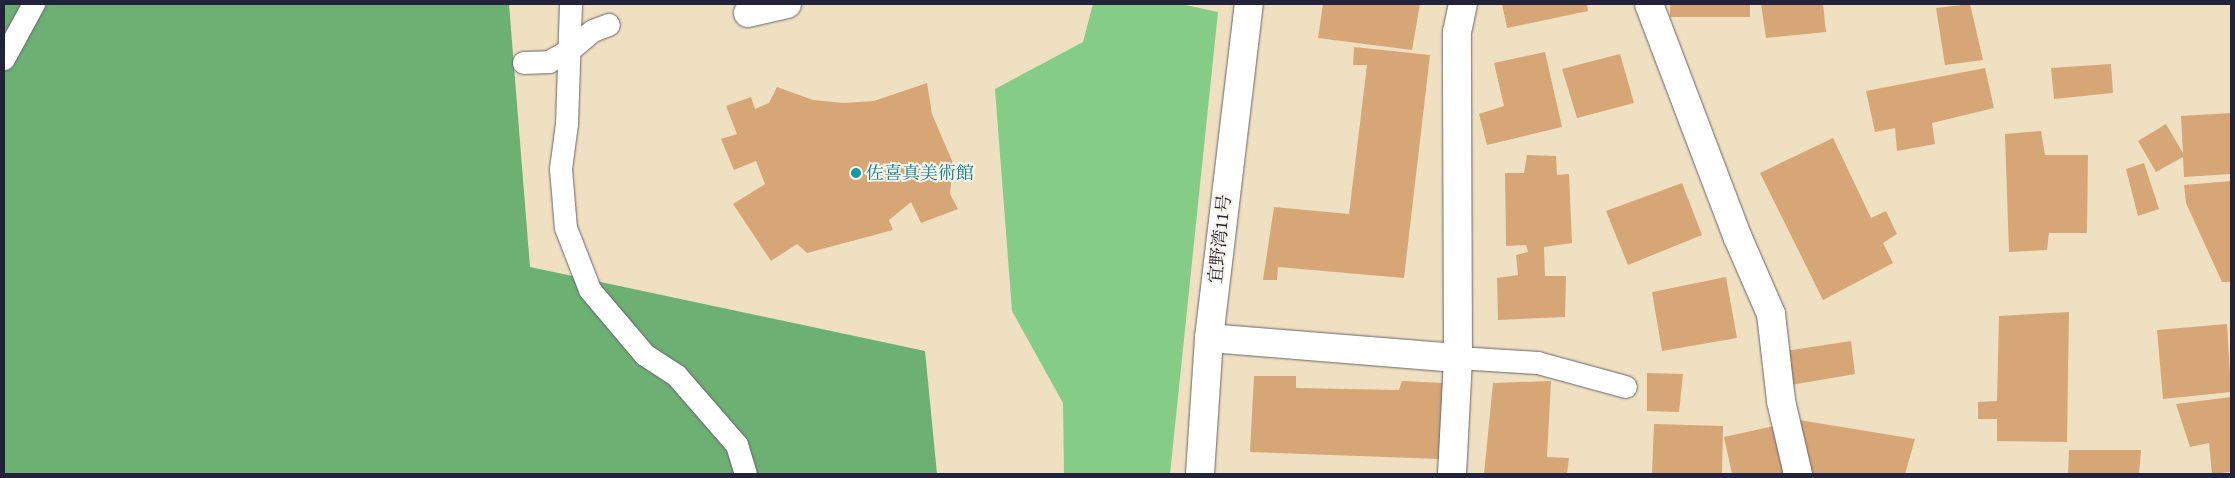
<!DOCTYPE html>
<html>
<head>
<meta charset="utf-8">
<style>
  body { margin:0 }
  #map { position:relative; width:2235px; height:478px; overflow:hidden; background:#efe0c1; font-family:"Gentium Book Plus","Noto Serif JP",serif }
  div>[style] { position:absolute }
  .green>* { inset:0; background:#85cc87 }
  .forest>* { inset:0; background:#6cb074 }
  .building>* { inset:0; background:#d7a677 }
  .roads { filter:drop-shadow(0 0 1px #6a646a) drop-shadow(0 0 1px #6a646a) }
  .service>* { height:22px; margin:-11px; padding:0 11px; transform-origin:11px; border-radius:11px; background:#fff }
  .minor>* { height:28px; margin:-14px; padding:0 14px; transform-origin:14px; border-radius:14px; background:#fff }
  .tertiary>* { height:28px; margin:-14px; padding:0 14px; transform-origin:14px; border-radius:14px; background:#fff }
  .dots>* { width:14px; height:14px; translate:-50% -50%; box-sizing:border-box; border:2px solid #f7f3e8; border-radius:50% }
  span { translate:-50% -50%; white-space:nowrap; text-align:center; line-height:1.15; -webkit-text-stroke:4px #f7f3e8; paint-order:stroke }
  .culture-label { font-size:18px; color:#0d838f }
  .left { translate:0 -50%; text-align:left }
  .street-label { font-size:18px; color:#22223b }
  .frame { position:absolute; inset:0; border:5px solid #22223b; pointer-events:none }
</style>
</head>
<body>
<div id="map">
  <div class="green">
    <i style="clip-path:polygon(1093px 4px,1181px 4px,1218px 12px,1170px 474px,1064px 474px,1063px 403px,1012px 311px,995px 89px,1083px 42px)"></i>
  </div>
  <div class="forest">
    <i style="clip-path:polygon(4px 4px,509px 4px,530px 267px,925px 351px,937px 474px,4px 474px)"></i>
  </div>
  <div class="building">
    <i style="clip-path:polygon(1323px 4px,1420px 4px,1412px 50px,1318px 38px)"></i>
    <i style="clip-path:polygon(1502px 4px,1587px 4px,1588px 11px,1507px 28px)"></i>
    <i style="clip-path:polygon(1670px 4px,1750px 4px,1750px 17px,1670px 17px)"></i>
    <i style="clip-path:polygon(1761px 4px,1823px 4px,1826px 32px,1766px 38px)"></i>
    <i style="clip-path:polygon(1970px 4px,1983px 60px,1945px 65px,1936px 8px)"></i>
    <i style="clip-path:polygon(1354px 47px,1430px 55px,1404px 278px,1278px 267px,1277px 280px,1263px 280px,1274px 207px,1349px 214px,1367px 65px,1353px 65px)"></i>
    <i style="clip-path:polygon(1545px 52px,1562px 127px,1487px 145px,1479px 114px,1504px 106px,1494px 63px)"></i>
    <i style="clip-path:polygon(1620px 54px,1634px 103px,1577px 118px,1562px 69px)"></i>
    <i style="clip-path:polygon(2111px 64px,2113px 93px,2054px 99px,2051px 68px)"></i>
    <i style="clip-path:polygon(1985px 68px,1994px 108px,1932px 123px,1935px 144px,1897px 151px,1895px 128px,1875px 132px,1866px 91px)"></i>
    <i style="clip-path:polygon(927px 83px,932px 114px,953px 163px,950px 194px,958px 209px,921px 223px,911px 202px,889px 220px,893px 230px,807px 253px,797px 244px,771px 261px,733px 204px,765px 184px,756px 161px,734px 170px,721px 139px,737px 134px,726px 106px,751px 97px,755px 109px,769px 103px,777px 87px,813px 100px,843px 103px,874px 101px)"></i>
    <i style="clip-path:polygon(2231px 113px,2231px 174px,2184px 177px,2183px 157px,2156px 172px,2138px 141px,2166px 124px,2183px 153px,2181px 116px)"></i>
    <i style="clip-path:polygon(2041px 131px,2045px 155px,2088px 155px,2087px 233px,2049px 233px,2047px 250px,2009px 252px,2005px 134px)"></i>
    <i style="clip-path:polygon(1833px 138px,1871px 218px,1886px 211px,1897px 234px,1883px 243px,1893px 263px,1823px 300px,1760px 173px)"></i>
    <i style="clip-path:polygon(1527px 155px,1556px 156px,1557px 175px,1569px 174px,1572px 243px,1544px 247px,1545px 276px,1566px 276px,1565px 317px,1498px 320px,1497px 278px,1518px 275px,1516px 255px,1528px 252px,1526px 245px,1506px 246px,1505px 173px,1524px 173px)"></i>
    <i style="clip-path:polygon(2144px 163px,2159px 209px,2138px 216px,2126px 169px)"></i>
    <i style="clip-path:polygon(2231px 181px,2231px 282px,2222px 282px,2186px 203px,2184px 185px)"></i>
    <i style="clip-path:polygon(1682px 183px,1702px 235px,1628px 265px,1606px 211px)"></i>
    <i style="clip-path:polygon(1726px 277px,1737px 338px,1662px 351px,1652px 292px)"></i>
    <i style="clip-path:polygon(2069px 312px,2067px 442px,1997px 441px,1997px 419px,1978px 419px,1978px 402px,1997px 401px,1999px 316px)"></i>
    <i style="clip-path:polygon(2227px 324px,2231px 392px,2163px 399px,2157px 330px)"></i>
    <i style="clip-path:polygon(1851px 341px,1855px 374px,1791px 385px,1785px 351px)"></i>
    <i style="clip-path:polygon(1647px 373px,1683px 374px,1679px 412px,1647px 411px)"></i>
    <i style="clip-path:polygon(1254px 376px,1296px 376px,1296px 388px,1399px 390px,1402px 381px,1443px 383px,1440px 459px,1250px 452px)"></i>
    <i style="clip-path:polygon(1551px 381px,1547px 457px,1569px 458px,1567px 474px,1484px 474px,1493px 383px)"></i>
    <i style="clip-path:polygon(2231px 397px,2231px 472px,2212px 474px,2209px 443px,2190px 447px,2176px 404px)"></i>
    <i style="clip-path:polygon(1799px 420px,1915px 439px,1905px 474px,1807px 474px)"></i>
    <i style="clip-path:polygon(1654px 424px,1723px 426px,1722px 474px,1652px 474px)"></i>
    <i style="clip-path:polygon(1774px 426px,1784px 474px,1732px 474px,1724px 437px)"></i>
    <i style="clip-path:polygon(2069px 450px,2141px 450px,2139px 474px,2068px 474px)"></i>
  </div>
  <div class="roads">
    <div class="service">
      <i style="left:571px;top:4px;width:120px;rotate:91.9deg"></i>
      <i style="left:567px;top:124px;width:45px;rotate:97.6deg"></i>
      <i style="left:561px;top:169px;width:59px;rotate:85.2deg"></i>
      <i style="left:566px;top:228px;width:66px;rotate:68.8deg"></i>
      <i style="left:590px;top:290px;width:85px;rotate:49.8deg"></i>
      <i style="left:645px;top:355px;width:38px;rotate:33deg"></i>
      <i style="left:677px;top:376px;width:91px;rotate:49deg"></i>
      <i style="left:737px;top:445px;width:30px;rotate:73deg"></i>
      <i style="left:4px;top:59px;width:63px;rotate:-61.4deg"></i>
      <i style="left:524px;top:63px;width:25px;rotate:-2deg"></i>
      <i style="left:549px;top:62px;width:23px;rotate:-29deg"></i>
      <i style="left:569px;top:51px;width:31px;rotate:-40deg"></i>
      <i style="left:593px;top:31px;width:17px;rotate:-21deg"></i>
      <i style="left:1458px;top:358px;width:80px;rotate:3.6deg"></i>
      <i style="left:1538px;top:363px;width:91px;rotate:15.3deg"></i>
    </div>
    <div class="minor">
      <i style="left:1649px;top:4px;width:250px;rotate:69.2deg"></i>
      <i style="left:1738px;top:238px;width:83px;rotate:66.5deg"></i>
      <i style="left:1771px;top:314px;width:88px;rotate:83.4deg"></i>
      <i style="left:1781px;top:401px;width:75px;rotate:76.9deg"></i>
      <i style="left:748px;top:13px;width:40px;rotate:-13deg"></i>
      <i style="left:1209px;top:338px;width:250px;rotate:4.6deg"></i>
      <i style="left:1452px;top:474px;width:116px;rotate:-87deg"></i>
      <i style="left:1458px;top:358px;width:326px;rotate:-90.2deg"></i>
      <i style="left:1457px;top:32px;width:29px;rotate:-78deg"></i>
    </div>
    <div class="tertiary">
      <i style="left:1200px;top:474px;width:136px;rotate:-86.2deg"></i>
      <i style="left:1209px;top:338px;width:336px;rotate:-83.2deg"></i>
    </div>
  </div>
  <div class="dots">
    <i style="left:856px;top:173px;background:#0f9aa8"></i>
  </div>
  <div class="culture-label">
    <span class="left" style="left:866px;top:173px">佐喜真美術館</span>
  </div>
  <div class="street-label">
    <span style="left:1220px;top:239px;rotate:-84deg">宜野湾11号</span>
  </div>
  <div class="frame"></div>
</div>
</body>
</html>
